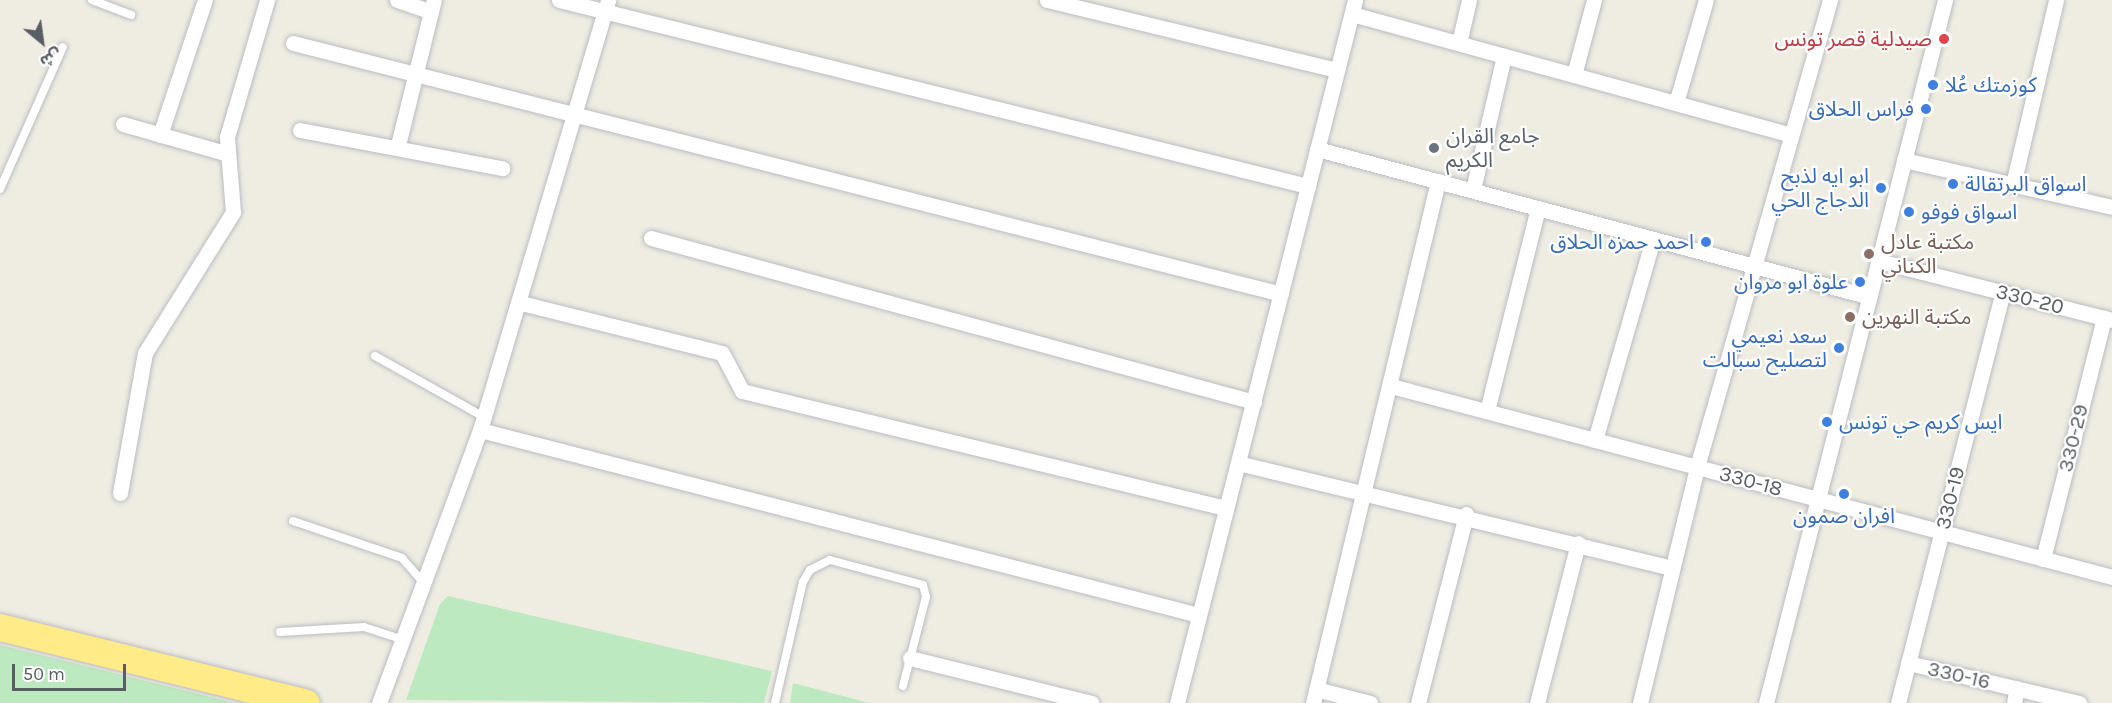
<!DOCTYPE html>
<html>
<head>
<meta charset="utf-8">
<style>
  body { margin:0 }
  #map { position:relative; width:2112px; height:703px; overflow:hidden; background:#efede2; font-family:Karla,"Noto Sans Arabic",sans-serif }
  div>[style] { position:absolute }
  .green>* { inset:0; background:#bce9bf }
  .roads { filter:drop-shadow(0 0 2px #babcc2) drop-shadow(0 0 2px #babcc2) }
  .lane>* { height:8px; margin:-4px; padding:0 4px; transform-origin:4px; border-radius:4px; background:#fff }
  .street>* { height:15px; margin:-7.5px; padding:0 7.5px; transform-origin:7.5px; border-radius:7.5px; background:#fff }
  .highway>* { height:27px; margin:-13.5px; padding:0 13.5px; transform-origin:13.5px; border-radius:13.5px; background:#ffeb88 }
  .dots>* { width:16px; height:16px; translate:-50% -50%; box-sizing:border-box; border:3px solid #fff; border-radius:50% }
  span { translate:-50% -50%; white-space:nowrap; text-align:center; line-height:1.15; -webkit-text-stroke:4.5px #fff; paint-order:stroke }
  .health-label { font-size:21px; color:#be3a42 }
  .right { translate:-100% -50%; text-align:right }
  .shop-label { font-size:21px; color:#366cbe }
  .left { translate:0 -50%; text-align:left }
  .worship-label { font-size:21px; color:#5b616d }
  .education-label { font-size:21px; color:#785e54 }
  .street-label { font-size:21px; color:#5a5e64 }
  .north { position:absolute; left:12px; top:12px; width:60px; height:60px; -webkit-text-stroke:4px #fff; paint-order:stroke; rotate:151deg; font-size:16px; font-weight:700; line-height:24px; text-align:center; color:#5a5e64 }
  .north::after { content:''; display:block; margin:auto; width:21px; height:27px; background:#5a5e64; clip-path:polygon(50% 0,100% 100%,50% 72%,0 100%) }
  .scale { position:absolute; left:12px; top:664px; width:114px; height:27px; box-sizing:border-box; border:3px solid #5a5e64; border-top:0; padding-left:8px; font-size:18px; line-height:21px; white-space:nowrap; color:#5a5e64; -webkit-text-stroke:4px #fff; paint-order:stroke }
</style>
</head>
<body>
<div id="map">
  <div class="green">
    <i style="clip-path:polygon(448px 596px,772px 671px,764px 703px,406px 700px,440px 604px)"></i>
    <i style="clip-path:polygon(0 645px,235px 703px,0 703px)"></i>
    <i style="clip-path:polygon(793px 683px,870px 703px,790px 703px)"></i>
  </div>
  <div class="roads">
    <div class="lane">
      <i style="left:92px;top:0;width:42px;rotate:21deg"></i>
      <i style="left:0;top:189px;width:155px;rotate:-66.1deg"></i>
      <i style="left:375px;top:356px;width:125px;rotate:29.2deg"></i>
      <i style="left:293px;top:521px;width:115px;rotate:18.7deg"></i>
      <i style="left:402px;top:558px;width:33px;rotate:49deg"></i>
      <i style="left:280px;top:632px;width:84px;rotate:-3.4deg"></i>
      <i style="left:364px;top:627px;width:42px;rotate:18deg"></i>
      <i style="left:775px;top:703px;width:124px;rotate:-77deg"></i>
      <i style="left:803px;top:582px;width:14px;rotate:-60deg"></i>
      <i style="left:810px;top:570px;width:22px;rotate:-27deg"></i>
      <i style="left:830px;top:560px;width:96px;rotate:15deg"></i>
      <i style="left:923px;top:585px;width:12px;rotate:76deg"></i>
      <i style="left:926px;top:597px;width:92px;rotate:104.5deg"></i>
    </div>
    <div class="street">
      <i style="left:397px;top:0;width:36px;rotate:19deg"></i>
      <i style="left:559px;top:0;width:772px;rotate:13.95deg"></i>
      <i style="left:1047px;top:0;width:298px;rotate:13.6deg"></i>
      <i style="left:1352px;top:14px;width:455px;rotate:15.4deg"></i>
      <i style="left:293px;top:43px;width:1019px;rotate:14.25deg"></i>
      <i style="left:1459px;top:43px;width:44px;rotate:-76.9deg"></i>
      <i style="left:1574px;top:75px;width:78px;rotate:-75.1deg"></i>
      <i style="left:1676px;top:103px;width:107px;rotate:-73.8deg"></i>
      <i style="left:123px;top:124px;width:106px;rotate:15.9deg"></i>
      <i style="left:300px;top:130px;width:206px;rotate:10.7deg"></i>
      <i style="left:160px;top:135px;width:142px;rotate:-71.6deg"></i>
      <i style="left:398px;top:145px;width:149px;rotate:-76.1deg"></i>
      <i style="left:1317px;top:149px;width:572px;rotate:14.98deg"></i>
      <i style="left:1904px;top:160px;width:213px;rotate:12.7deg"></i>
      <i style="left:2013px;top:185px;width:190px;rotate:-76.9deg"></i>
      <i style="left:1473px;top:190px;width:138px;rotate:-77deg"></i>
      <i style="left:651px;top:238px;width:625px;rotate:15.21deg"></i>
      <i style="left:1879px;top:261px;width:240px;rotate:14.2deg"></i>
      <i style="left:521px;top:303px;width:207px;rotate:14deg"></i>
      <i style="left:722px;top:353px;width:43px;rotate:62.2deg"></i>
      <i style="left:742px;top:391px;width:498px;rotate:13.6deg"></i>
      <i style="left:1391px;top:386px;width:746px;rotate:14.84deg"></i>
      <i style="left:1487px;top:411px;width:209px;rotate:-75.9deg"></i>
      <i style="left:480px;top:430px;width:742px;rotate:14.43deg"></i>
      <i style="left:1595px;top:440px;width:209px;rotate:-73.9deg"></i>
      <i style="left:1238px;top:463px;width:447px;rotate:13.6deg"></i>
      <i style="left:120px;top:493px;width:142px;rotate:-79.9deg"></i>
      <i style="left:145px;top:353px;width:166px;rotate:-58deg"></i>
      <i style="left:233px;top:212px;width:75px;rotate:-94.6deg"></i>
      <i style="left:227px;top:137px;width:143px;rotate:-73.7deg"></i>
      <i style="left:2043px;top:559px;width:249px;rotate:-75.8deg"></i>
      <i style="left:910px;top:658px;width:187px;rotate:13.9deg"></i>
      <i style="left:1908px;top:663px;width:176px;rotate:13.2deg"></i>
      <i style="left:1316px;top:689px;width:56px;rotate:14.5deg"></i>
      <i style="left:379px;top:703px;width:291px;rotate:-69.7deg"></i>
      <i style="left:480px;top:430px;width:449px;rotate:-73.4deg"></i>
      <i style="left:1177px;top:703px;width:725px;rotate:-75.79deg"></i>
      <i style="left:1313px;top:703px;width:537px;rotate:-76.53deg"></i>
      <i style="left:1418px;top:703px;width:195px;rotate:-75.7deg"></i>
      <i style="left:1537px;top:703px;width:165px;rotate:-75.6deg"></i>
      <i style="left:1640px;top:703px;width:243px;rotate:-76.4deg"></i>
      <i style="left:1697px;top:467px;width:486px;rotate:-74.1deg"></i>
      <i style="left:1766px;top:703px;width:725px;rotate:-75.71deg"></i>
      <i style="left:1898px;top:703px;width:424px;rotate:-75.7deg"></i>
      <i style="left:2014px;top:703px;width:15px;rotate:-79deg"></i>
    </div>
    <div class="highway">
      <i style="left:0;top:627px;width:315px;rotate:13.9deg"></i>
    </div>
  </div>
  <div class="dots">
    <i style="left:1944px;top:39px;background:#e0444e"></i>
    <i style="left:1933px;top:85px;background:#3f7fe0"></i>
    <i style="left:1926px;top:109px;background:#3f7fe0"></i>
    <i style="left:1434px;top:148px;background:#6b7280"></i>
    <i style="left:1953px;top:184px;background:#3f7fe0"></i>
    <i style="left:1881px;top:188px;background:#3f7fe0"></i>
    <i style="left:1909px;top:212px;background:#3f7fe0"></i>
    <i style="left:1706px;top:242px;background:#3f7fe0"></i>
    <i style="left:1869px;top:254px;background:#8d6e63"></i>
    <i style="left:1860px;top:282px;background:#3f7fe0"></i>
    <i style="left:1850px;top:317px;background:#8d6e63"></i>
    <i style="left:1839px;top:348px;background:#3f7fe0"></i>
    <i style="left:1827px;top:422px;background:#3f7fe0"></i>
    <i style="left:1844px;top:494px;background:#3f7fe0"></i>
  </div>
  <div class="health-label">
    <span class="right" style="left:1932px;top:39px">صيدلية قصر تونس</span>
  </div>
  <div class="shop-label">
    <span class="left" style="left:1945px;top:85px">كوزمتك عُلا</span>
    <span class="right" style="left:1914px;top:109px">فراس الحلاق</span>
    <span class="right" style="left:1869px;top:188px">ابو ايه لذبح<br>الدجاج الحي</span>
    <span class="left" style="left:1965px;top:184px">اسواق البرتقالة</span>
    <span class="left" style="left:1921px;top:212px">اسواق فوفو</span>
    <span class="right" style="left:1694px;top:242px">احمد حمزه الحلاق</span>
    <span class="right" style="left:1848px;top:282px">علوة ابو مروان</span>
    <span class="right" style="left:1827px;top:348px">سعد نعيمي<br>لتصليح سبالت</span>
    <span class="left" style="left:1839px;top:422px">ايس كريم حي تونس</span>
    <span style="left:1844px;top:516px">افران صمون</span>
  </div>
  <div class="worship-label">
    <span class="left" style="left:1446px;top:148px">جامع القران<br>الكريم</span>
  </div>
  <div class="education-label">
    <span class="left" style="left:1881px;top:254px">مكتبة عادل<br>الكناني</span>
    <span class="left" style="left:1862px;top:317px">مكتبة النهرين</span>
  </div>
  <div class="street-label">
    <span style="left:2030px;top:299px;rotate:14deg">330-20</span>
    <span style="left:2073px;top:438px;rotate:-76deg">330-29</span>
    <span style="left:1751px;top:481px;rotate:15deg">330-18</span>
    <span style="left:1950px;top:498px;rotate:-76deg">330-19</span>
    <span style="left:1959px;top:675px;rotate:13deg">330-16</span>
  </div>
  <div class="north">ش</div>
  <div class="scale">50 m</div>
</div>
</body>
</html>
